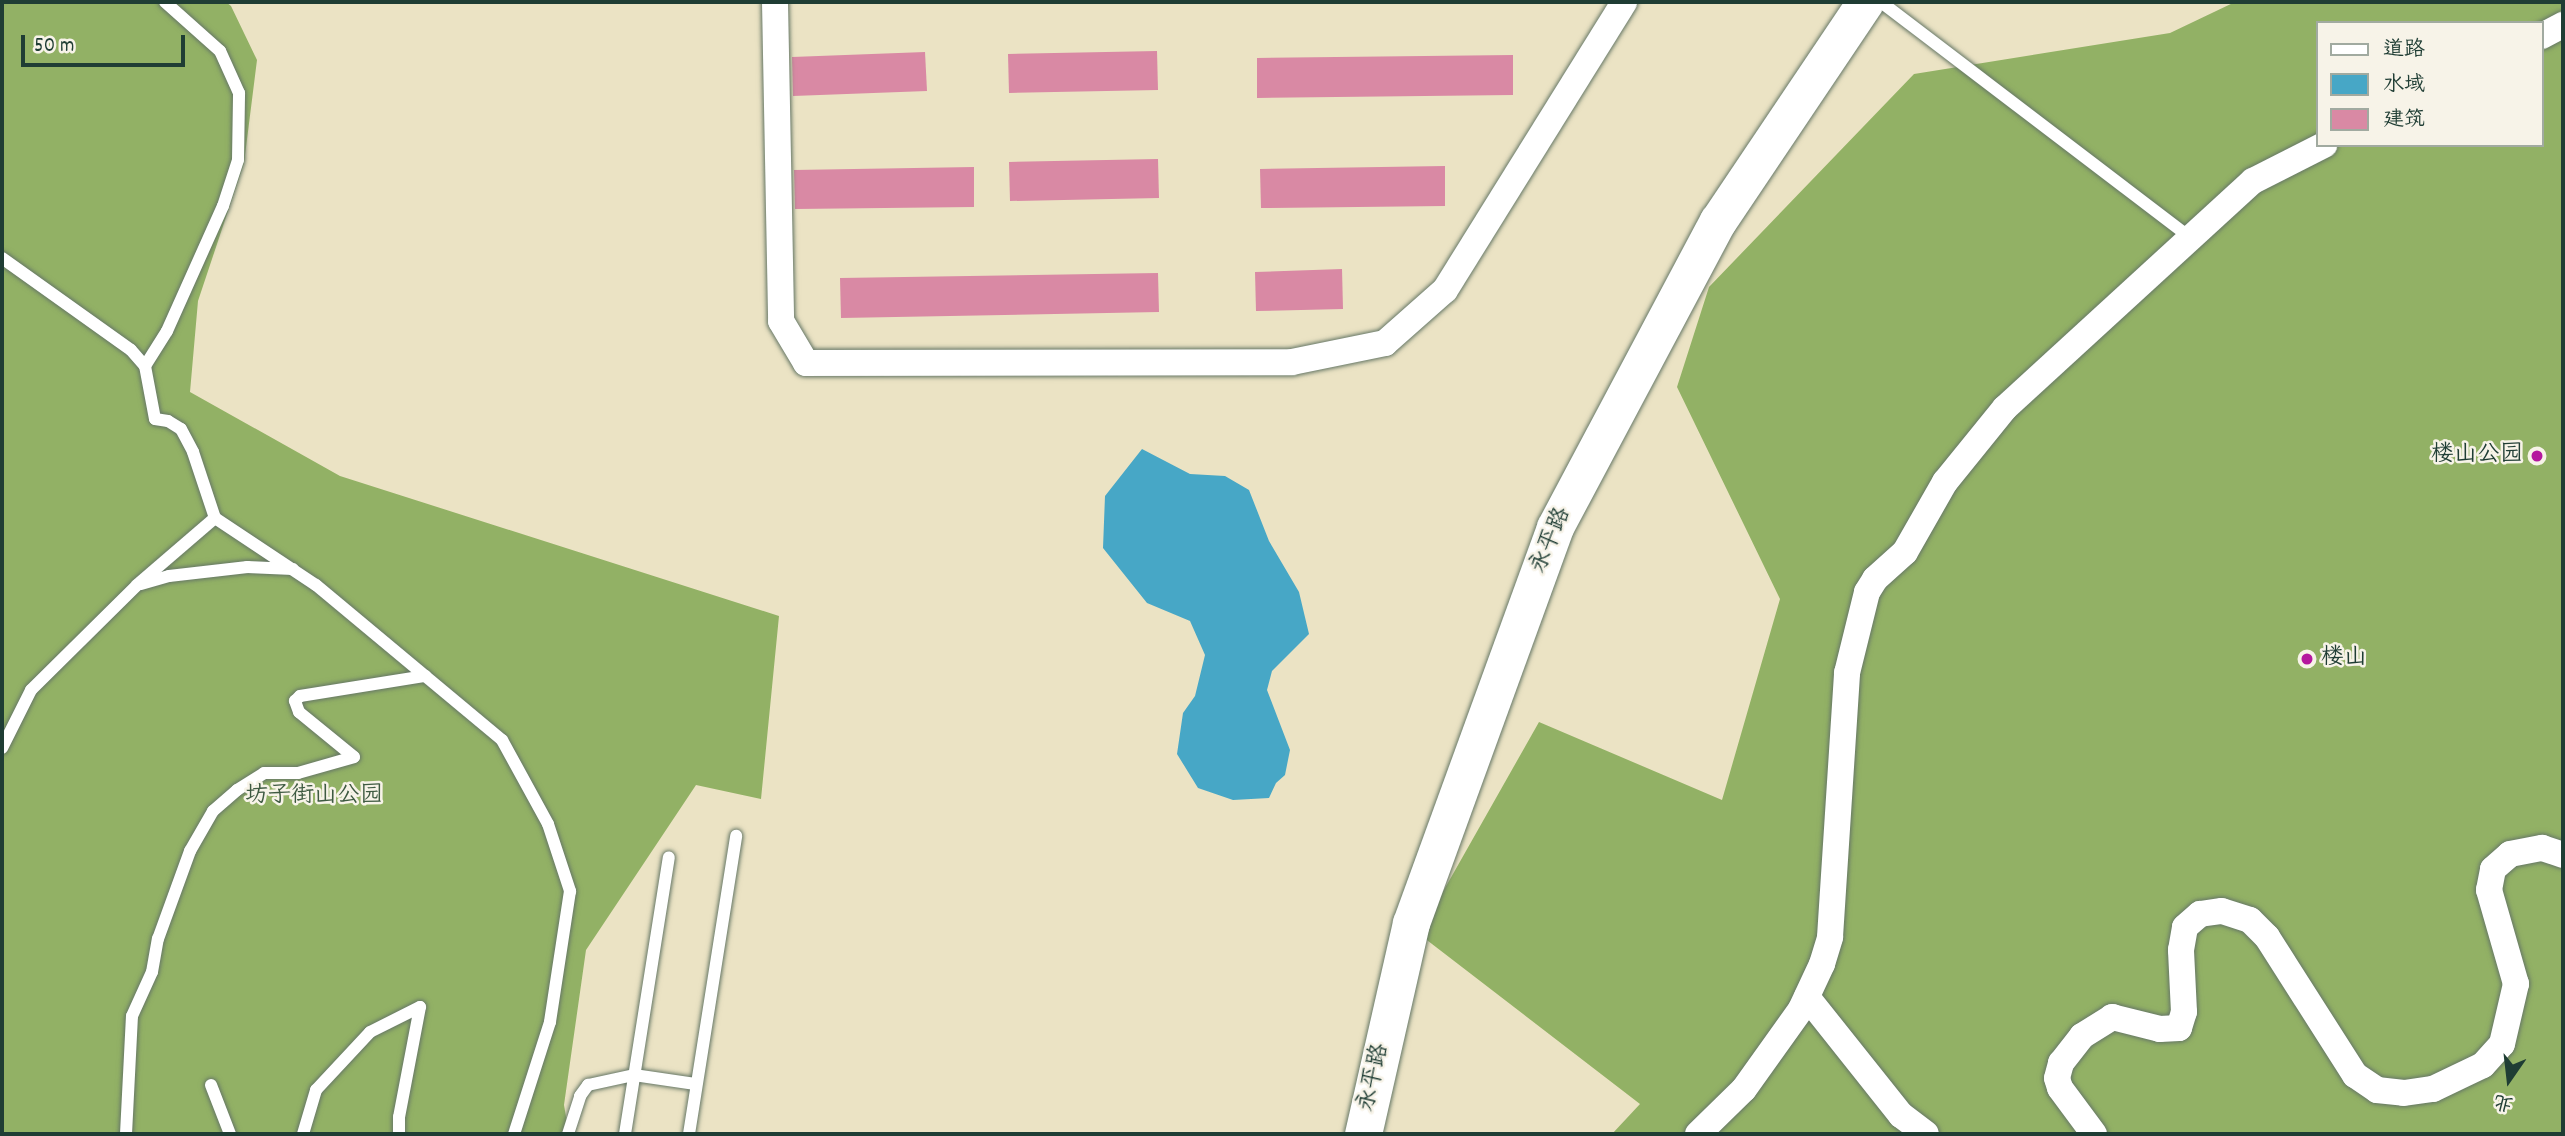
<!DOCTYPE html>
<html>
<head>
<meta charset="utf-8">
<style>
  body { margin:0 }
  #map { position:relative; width:2565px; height:1136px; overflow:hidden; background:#ebe3c4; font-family:Dekko,"LXGW WenKai TC",sans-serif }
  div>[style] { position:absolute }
  .forest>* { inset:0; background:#92b165 }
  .water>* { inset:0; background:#47a7c6 }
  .building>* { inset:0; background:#d989a4 }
  .roads { filter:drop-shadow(0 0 2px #676) drop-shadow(0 0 2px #676) }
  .service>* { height:12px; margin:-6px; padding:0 6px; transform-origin:6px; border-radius:6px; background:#fff }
  .minor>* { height:26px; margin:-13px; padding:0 13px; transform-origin:13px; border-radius:13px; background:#fff }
  .secondary>* { height:37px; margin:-18.5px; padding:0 18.5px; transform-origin:18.5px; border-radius:18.5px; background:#fff }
  .dots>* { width:19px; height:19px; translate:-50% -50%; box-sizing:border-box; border:4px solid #f7f3e8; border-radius:50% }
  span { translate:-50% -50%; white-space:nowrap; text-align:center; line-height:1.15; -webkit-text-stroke:5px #f7f3e8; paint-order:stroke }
  .poi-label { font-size:23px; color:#1f3d34 }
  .right { translate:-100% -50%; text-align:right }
  .left { translate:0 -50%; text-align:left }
  .street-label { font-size:23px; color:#1f3d34 }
  .park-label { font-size:23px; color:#3e5a41 }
  .frame { position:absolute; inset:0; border:4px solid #1f3d34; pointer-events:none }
  .legend { position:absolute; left:2316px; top:21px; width:228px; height:126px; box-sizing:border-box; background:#f7f3e8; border:2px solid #a1aaa0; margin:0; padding:9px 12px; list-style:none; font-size:21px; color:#1f3d34 }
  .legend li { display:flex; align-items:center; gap:14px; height:35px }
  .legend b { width:35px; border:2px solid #a1aaa0 }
  .north { position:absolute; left:2474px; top:1045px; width:70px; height:70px; -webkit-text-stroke:5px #f7f3e8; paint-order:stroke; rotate:194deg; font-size:19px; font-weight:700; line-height:28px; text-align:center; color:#1f3d34 }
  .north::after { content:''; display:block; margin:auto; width:24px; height:32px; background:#1f3d34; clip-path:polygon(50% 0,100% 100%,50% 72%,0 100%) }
  .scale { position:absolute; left:21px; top:35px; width:164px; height:32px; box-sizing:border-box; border:4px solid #1f3d34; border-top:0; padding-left:9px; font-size:21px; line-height:24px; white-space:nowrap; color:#1f3d34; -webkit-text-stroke:5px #f7f3e8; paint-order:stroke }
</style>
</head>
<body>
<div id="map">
  <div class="forest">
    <i style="clip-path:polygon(2px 2px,226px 2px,231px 6px,257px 60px,244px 163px,198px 301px,190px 392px,340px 476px,779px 616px,761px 799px,696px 785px,586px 950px,564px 1105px,569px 1134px,2px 1134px)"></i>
    <i style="clip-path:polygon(evenodd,2235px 2px,2563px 2px,2563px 1134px,1612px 1134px,1640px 1104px,1419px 934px,1539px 722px,1722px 800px,1780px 599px,1677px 387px,1709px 287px,1914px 74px,2170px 33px,2235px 2px,2318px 23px,2542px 23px,2542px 145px,2318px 145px,2318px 23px)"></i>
  </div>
  <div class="water">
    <i style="clip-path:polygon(1142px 449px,1190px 474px,1225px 476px,1249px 490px,1269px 541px,1299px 592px,1309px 634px,1272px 671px,1267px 690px,1290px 750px,1285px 775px,1276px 783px,1269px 798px,1233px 800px,1198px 788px,1177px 754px,1183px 713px,1195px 696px,1205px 655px,1190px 621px,1147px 603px,1103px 548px,1105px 496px)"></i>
  </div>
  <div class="building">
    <i style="clip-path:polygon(1157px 51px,1158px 90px,1009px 93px,1008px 54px)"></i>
    <i style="clip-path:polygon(925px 52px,927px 91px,793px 96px,792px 57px)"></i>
    <i style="clip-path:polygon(1513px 55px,1513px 95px,1257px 98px,1257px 58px)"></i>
    <i style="clip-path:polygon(1158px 159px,1159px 198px,1010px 201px,1009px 162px)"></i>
    <i style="clip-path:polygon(1445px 166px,1445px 206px,1261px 208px,1260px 169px)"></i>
    <i style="clip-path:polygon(974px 167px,974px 207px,795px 209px,794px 170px)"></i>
    <i style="clip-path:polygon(1342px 269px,1343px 309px,1256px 311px,1255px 272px)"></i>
    <i style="clip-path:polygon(1158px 273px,1159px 312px,841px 318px,840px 278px)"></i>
  </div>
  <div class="roads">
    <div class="service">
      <i style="left:1881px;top:2px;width:390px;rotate:37.3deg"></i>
      <i style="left:2px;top:258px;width:158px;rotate:35.5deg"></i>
      <i style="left:131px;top:350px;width:21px;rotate:49deg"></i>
      <i style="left:145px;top:366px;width:54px;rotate:79.3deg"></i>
      <i style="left:155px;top:419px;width:13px;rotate:9deg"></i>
      <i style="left:168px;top:421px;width:15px;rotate:32deg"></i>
      <i style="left:181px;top:429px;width:26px;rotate:62deg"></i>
      <i style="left:193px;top:452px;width:70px;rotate:71.6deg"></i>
      <i style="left:215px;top:518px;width:121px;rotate:33.6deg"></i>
      <i style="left:316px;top:585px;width:242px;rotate:39.8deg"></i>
      <i style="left:502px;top:740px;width:96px;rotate:61.3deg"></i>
      <i style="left:548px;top:824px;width:71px;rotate:71.8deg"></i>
      <i style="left:570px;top:891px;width:133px;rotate:98.7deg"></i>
      <i style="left:550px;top:1022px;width:118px;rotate:107.8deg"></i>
      <i style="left:145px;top:366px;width:41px;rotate:-57.8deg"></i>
      <i style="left:167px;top:331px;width:137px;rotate:-65.9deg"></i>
      <i style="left:223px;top:206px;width:48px;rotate:-71.9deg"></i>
      <i style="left:238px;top:160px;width:67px;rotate:-89.1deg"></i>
      <i style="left:239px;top:93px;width:46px;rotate:-114.3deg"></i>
      <i style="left:220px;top:51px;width:74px;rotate:-138.3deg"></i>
      <i style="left:141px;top:584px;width:29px;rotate:-16deg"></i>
      <i style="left:169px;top:576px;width:79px;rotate:-6.6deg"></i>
      <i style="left:247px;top:567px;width:46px;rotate:2.5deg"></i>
      <i style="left:2px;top:748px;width:65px;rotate:-63.4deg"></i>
      <i style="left:31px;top:690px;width:149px;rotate:-44.7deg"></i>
      <i style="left:137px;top:585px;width:103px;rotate:-40.7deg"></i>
      <i style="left:211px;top:1085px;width:53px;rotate:68.8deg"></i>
      <i style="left:126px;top:1134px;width:118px;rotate:-87.1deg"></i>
      <i style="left:132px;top:1016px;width:48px;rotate:-65.6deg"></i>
      <i style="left:152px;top:972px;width:34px;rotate:-80deg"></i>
      <i style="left:158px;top:939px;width:94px;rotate:-70deg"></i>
      <i style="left:190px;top:851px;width:46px;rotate:-60.1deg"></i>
      <i style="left:213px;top:811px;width:32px;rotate:-41deg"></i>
      <i style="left:237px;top:790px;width:32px;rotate:-32deg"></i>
      <i style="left:264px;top:773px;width:34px"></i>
      <i style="left:298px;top:773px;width:58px;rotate:-15.9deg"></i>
      <i style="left:354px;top:757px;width:71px;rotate:-140.7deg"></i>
      <i style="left:299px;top:712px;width:12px;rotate:-110deg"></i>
      <i style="left:295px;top:701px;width:7px;rotate:-45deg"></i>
      <i style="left:300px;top:696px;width:127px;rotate:-9.1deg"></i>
      <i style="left:303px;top:1134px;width:46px;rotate:-73.5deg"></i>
      <i style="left:316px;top:1090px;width:79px;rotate:-47deg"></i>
      <i style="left:370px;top:1032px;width:56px;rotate:-26.6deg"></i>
      <i style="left:420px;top:1007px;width:112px;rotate:100.8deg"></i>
      <i style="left:399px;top:1117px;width:17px;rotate:90deg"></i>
      <i style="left:568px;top:1134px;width:40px;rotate:-72deg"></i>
      <i style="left:580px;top:1096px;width:14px;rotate:-54deg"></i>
      <i style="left:588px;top:1085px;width:47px;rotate:-12.3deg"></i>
      <i style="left:634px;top:1075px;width:62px;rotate:8.4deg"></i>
      <i style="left:625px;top:1134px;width:280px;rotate:-81deg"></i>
      <i style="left:689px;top:1134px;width:302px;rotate:-81deg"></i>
    </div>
    <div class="minor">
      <i style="left:775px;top:2px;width:319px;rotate:88.9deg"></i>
      <i style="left:781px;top:321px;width:49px;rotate:59.2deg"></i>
      <i style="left:806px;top:363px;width:486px;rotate:-0.1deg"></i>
      <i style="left:1292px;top:362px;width:95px;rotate:-11.5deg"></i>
      <i style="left:1385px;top:343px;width:80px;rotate:-41.5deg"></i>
      <i style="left:1445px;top:290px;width:339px;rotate:-58.1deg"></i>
      <i style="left:2542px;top:36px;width:24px;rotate:-28deg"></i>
      <i style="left:1807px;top:997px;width:151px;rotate:51.5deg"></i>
      <i style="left:1901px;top:1115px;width:31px;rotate:37deg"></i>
      <i style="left:1698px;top:1134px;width:64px;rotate:-44.4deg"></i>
      <i style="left:1744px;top:1089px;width:98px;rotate:-54.5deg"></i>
      <i style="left:1801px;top:1009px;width:50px;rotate:-65deg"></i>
      <i style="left:1822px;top:964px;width:28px;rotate:-73deg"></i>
      <i style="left:1830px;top:937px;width:265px;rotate:-86.3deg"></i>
      <i style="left:1847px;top:673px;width:83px;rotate:-76.1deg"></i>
      <i style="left:1867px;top:592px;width:15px;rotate:-58deg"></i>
      <i style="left:1875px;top:579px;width:40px;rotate:-42deg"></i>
      <i style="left:1905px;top:552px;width:81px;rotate:-60.3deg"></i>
      <i style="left:1945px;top:482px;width:95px;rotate:-51deg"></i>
      <i style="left:2005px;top:408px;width:336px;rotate:-42.5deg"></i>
      <i style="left:2253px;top:181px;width:80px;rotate:-26.9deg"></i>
      <i style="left:2094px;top:1134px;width:57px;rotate:-126.5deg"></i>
      <i style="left:2060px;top:1088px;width:10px;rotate:-107deg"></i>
      <i style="left:2057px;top:1078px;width:16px;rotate:-75deg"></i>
      <i style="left:2061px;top:1063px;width:34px;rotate:-52deg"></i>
      <i style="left:2082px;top:1036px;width:36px;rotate:-32deg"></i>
      <i style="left:2112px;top:1017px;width:49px;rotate:14deg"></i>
      <i style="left:2160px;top:1029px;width:19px;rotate:-3deg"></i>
      <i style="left:2179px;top:1028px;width:17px;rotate:-73deg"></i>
      <i style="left:2184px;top:1012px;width:62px;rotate:-92.8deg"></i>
      <i style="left:2181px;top:950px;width:23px;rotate:-80deg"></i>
      <i style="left:2185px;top:927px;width:20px;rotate:-41deg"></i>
      <i style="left:2200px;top:914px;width:22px;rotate:-8deg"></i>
      <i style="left:2222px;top:911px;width:29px;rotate:18deg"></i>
      <i style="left:2250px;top:920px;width:24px;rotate:45deg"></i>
      <i style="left:2267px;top:937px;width:164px;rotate:57.5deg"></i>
      <i style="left:2355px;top:1075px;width:27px;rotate:34deg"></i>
      <i style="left:2377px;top:1090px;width:27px;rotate:6deg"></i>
      <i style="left:2404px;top:1093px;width:29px;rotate:-8deg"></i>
      <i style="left:2433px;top:1089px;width:55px;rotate:-25.6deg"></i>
      <i style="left:2483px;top:1065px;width:28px;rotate:-48deg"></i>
      <i style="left:2502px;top:1044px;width:62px;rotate:-76.9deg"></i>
      <i style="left:2516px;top:984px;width:98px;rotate:-106deg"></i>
      <i style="left:2489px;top:890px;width:21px;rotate:-79deg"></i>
      <i style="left:2493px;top:869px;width:23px;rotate:-41deg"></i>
      <i style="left:2510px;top:854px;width:33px;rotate:-11deg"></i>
      <i style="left:2542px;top:848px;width:22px;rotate:18deg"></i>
    </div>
    <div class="secondary">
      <i style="left:1363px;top:1134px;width:216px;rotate:-77.2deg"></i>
      <i style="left:1411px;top:923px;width:421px;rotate:-70deg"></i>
      <i style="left:1555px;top:527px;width:347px;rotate:-62deg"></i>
      <i style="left:1718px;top:221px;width:264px;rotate:-56.1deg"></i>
    </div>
  </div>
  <div class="dots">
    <i style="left:2537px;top:456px;background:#b5179e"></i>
    <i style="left:2307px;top:659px;background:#b5179e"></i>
  </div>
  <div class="poi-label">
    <span class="right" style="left:2523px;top:456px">楼山公园</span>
    <span class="left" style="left:2321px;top:659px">楼山</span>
  </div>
  <div class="street-label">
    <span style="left:1552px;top:541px;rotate:-67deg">永平路</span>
    <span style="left:1375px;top:1078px;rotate:-77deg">永平路</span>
  </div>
  <div class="park-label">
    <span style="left:314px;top:797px">坊子街山公园</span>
  </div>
  <div class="frame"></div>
  <ul class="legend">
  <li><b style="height:9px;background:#fff"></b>道路</li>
  <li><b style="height:19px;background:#47a7c6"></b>水域</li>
  <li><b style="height:19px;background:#d989a4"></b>建筑</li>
  </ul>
  <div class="north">北</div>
  <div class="scale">50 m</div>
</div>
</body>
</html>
